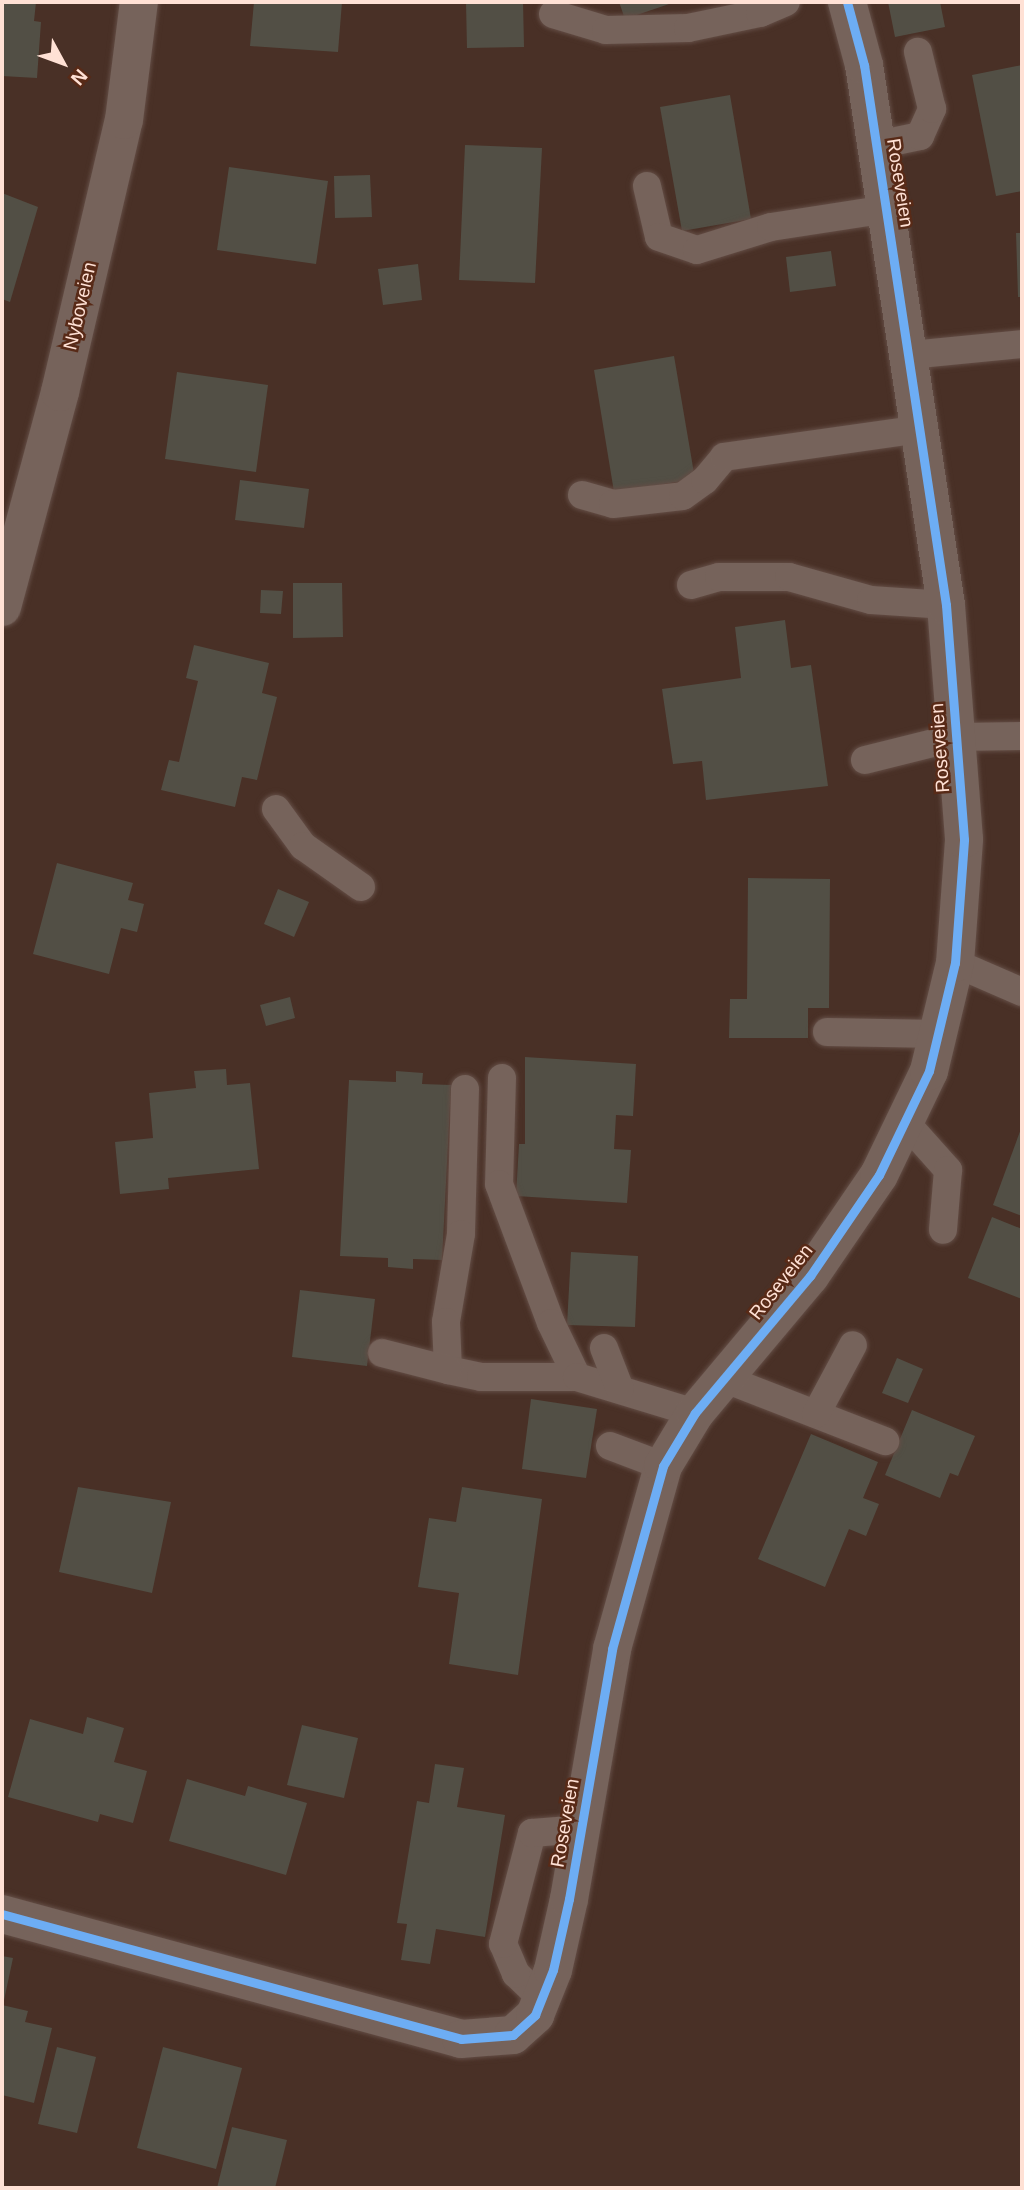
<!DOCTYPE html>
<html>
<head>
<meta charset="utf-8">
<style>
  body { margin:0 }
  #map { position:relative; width:1024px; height:2190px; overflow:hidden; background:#493026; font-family:Helvetica,sans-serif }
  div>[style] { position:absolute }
  .building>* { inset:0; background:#524f45 }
  .roads { filter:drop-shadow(0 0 2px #634d45) drop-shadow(0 0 2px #634d45) }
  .service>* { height:28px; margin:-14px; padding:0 14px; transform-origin:14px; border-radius:14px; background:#76635b }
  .minor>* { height:38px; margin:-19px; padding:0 19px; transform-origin:19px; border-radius:19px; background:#76635b }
  .cycleway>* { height:9px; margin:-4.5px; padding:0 4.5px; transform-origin:4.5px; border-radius:4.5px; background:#6dadf4 }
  span { translate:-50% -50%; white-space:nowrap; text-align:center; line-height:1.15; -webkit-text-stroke:5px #582a17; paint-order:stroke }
  .street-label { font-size:19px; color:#ffe1d5 }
  .frame { position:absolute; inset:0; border:4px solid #ffe1d5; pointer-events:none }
  .north { position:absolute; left:28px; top:28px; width:70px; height:70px; -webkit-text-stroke:5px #582a17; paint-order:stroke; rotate:131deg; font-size:19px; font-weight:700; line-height:28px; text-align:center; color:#ffe1d5 }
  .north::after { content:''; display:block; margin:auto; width:24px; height:32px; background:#ffe1d5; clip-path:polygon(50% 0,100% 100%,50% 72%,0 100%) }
</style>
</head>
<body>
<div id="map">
  <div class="building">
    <i style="clip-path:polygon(2px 2px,36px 2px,34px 21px,41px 22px,37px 78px,2px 76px)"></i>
    <i style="clip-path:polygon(254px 2px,342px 2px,338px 52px,250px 46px)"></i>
    <i style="clip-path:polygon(466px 2px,523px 2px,524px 47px,467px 48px)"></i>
    <i style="clip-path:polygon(619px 2px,675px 2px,625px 19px)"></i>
    <i style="clip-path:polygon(888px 2px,940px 2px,945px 27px,895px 37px)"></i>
    <i style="clip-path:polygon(1022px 65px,1022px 191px,996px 196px,972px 75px)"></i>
    <i style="clip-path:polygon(730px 95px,751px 219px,682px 231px,660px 107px)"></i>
    <i style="clip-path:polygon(465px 145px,542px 148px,535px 283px,459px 280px)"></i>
    <i style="clip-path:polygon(229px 167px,328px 181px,316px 264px,217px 250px)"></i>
    <i style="clip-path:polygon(370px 175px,372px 217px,335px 218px,334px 176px)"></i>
    <i style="clip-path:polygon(2px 193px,38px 207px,10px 302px,2px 299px)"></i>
    <i style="clip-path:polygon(1016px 233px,1022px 233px,1022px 297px,1018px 297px)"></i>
    <i style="clip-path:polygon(831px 251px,836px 286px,790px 292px,786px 257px)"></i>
    <i style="clip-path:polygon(418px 264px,422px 300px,383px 305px,378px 269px)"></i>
    <i style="clip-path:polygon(674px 356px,695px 479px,614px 492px,594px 370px)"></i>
    <i style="clip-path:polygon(177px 372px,268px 385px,256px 472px,165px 459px)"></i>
    <i style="clip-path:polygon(240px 480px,309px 489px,304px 528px,235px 520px)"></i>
    <i style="clip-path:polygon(293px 583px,342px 583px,343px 637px,293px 638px)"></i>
    <i style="clip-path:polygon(261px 590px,283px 591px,281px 614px,260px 613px)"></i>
    <i style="clip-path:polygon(785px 620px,791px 668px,811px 665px,828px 786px,706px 800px,702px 761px,673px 764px,662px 689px,741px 678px,735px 627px)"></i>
    <i style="clip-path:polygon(194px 645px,269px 663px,262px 693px,277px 697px,257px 780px,242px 777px,235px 807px,161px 790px,169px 760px,179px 762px,198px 681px,186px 678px)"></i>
    <i style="clip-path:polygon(57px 863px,133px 883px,128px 900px,144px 904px,137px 932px,121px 928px,109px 974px,33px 954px)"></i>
    <i style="clip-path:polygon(748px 878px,830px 879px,829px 1008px,808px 1008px,808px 1038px,729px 1038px,730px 999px,747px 999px)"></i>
    <i style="clip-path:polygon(278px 889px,309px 902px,294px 937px,264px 924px)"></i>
    <i style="clip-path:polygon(290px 997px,295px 1018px,266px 1026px,260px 1005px)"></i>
    <i style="clip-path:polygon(525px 1057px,636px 1064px,633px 1116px,616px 1115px,614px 1149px,631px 1150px,627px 1203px,516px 1196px,519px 1144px,525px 1144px)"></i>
    <i style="clip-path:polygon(226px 1069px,227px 1085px,250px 1083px,259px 1169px,168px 1178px,169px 1189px,120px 1194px,115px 1142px,153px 1138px,149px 1093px,196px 1088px,194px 1071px)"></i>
    <i style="clip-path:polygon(396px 1071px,423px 1073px,422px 1084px,451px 1085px,442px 1260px,413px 1259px,413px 1269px,388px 1267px,388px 1258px,340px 1256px,349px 1080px,396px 1082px)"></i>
    <i style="clip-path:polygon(1022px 1126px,1022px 1216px,993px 1205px)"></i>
    <i style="clip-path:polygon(992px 1217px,1022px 1229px,1022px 1299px,968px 1278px)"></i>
    <i style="clip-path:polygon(571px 1252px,638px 1256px,635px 1327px,567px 1325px)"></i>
    <i style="clip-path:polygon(300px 1290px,375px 1299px,367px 1366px,292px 1357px)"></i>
    <i style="clip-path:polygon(897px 1358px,923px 1369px,908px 1403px,882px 1393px)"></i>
    <i style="clip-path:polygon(531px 1399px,597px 1409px,586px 1478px,522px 1469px)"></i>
    <i style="clip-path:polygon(912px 1410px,975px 1436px,958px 1476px,950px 1473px,940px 1498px,885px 1475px)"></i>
    <i style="clip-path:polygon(811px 1434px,878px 1462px,863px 1498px,879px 1504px,866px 1536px,849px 1529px,825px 1587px,758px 1559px)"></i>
    <i style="clip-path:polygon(78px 1487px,171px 1502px,152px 1593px,59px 1572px)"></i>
    <i style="clip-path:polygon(462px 1487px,542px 1499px,518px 1675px,449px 1664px,459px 1593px,418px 1587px,429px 1518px,456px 1522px)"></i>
    <i style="clip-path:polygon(87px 1717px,124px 1728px,114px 1762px,147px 1771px,133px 1823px,100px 1814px,98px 1822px,8px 1797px,30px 1719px,83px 1734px)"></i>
    <i style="clip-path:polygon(302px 1725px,358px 1738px,344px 1798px,287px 1785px)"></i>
    <i style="clip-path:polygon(435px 1764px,464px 1768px,457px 1807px,505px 1815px,485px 1937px,436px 1929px,430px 1964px,401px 1960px,407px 1924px,397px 1923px,417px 1801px,429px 1803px)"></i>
    <i style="clip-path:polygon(187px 1779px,245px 1796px,248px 1786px,307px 1803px,286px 1875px,169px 1841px)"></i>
    <i style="clip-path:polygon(2px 1956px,13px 1958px,3px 2005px,2px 2005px)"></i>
    <i style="clip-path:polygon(2px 2005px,28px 2011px,25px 2022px,52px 2028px,34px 2103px,2px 2095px)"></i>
    <i style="clip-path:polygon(57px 2047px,96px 2057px,77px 2133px,38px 2124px)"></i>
    <i style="clip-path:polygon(163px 2047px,242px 2068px,216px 2169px,137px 2148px)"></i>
    <i style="clip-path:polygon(232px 2127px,287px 2140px,275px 2188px,217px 2188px)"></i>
  </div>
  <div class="roads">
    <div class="service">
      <i style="left:553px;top:14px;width:55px;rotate:16.8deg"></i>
      <i style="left:606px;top:30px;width:82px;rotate:-1.4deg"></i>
      <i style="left:688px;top:28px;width:74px;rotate:-11.8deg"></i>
      <i style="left:760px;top:13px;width:28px;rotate:-23deg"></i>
      <i style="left:877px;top:145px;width:44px;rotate:-11.8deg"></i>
      <i style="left:920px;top:136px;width:30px;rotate:-66deg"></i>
      <i style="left:932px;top:109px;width:59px;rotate:-103.8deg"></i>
      <i style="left:647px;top:186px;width:52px;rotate:76.8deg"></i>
      <i style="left:659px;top:237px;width:40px;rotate:18.9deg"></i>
      <i style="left:697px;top:250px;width:77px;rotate:-17.3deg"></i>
      <i style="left:771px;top:227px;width:117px;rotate:-8.8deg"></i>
      <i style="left:910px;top:355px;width:113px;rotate:-5.6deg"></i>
      <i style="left:582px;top:495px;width:32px;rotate:16deg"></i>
      <i style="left:613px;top:504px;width:70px;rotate:-6.5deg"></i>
      <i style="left:683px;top:496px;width:27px;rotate:-36deg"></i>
      <i style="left:705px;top:480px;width:30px;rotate:-50deg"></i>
      <i style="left:724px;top:457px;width:199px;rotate:-8.1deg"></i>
      <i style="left:691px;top:585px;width:29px;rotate:-16deg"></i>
      <i style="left:719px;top:577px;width:70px"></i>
      <i style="left:789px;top:577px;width:85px;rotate:15.7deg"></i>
      <i style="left:871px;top:600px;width:75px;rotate:3.8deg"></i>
      <i style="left:865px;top:760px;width:95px;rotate:-14deg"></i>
      <i style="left:957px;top:737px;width:65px;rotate:-0.9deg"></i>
      <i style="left:276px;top:809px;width:46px;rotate:53.9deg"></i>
      <i style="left:303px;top:846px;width:71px;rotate:35.3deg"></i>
      <i style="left:955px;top:963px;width:73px;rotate:23.4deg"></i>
      <i style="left:827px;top:1032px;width:112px;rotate:1deg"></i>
      <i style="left:502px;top:1078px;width:106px;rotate:91.6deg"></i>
      <i style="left:499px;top:1184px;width:148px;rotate:69.5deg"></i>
      <i style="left:551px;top:1323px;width:60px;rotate:64.3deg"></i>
      <i style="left:465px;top:1089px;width:145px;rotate:91.6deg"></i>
      <i style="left:461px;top:1234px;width:89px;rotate:99.7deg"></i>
      <i style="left:446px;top:1322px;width:48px;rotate:87.6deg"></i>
      <i style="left:448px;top:1370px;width:34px;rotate:12deg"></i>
      <i style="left:481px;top:1377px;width:96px"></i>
      <i style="left:577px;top:1377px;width:123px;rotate:17deg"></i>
      <i style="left:907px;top:1124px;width:62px;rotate:48.3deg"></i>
      <i style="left:948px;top:1170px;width:60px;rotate:94.8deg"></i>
      <i style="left:604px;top:1348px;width:44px;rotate:68.7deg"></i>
      <i style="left:382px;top:1353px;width:68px;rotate:14.4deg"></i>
      <i style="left:725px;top:1379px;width:172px;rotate:21.2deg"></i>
      <i style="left:816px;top:1414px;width:78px;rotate:-61.8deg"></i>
      <i style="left:610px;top:1446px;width:57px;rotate:20.7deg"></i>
      <i style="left:541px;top:1998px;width:35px;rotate:-136deg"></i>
      <i style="left:516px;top:1974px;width:33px;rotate:-113deg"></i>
      <i style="left:503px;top:1944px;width:115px;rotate:-75.4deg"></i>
      <i style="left:532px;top:1833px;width:50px;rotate:-4.6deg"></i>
    </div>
    <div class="minor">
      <i style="left:2px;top:607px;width:223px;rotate:-74.9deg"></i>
      <i style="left:60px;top:392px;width:279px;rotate:-76.8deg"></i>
      <i style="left:124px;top:120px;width:119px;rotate:-82.8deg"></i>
      <i style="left:2px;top:1914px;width:476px;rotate:15.2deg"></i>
      <i style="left:461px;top:2039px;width:52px;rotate:-4.4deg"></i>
      <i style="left:513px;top:2035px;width:30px;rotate:-42deg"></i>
      <i style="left:535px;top:2015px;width:48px;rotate:-68.2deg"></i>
      <i style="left:553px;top:1970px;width:73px;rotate:-77.3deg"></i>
      <i style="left:569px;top:1899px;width:254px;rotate:-80.2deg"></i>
      <i style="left:612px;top:1649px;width:190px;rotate:-74.4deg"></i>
      <i style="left:663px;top:1466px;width:62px;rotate:-58.9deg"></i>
      <i style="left:695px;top:1413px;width:179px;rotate:-50deg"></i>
      <i style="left:810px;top:1276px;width:122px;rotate:-55.7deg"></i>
      <i style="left:879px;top:1175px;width:115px;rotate:-64.3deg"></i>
      <i style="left:929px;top:1071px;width:111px;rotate:-76.5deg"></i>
      <i style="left:955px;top:963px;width:124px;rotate:-85.8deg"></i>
      <i style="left:964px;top:839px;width:235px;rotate:-94.4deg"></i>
      <i style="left:946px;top:605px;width:546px;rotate:-98.63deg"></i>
      <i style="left:864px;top:65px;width:65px;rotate:-105.1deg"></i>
    </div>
  </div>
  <div class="cycleway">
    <i style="left:2px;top:1914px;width:476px;rotate:15.2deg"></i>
    <i style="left:461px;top:2039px;width:52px;rotate:-4.4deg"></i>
    <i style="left:513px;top:2035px;width:30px;rotate:-42deg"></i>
    <i style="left:535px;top:2015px;width:48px;rotate:-68.2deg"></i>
    <i style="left:553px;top:1970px;width:73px;rotate:-77.3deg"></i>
    <i style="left:569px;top:1899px;width:254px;rotate:-80.2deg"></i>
    <i style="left:612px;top:1649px;width:190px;rotate:-74.4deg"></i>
    <i style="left:663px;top:1466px;width:62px;rotate:-58.9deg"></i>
    <i style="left:695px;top:1413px;width:179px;rotate:-50deg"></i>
    <i style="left:810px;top:1276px;width:122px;rotate:-55.7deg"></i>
    <i style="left:879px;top:1175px;width:115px;rotate:-64.3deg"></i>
    <i style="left:929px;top:1071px;width:111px;rotate:-76.5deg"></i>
    <i style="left:955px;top:963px;width:124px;rotate:-85.8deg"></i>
    <i style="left:964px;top:839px;width:235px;rotate:-94.4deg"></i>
    <i style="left:946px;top:605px;width:546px;rotate:-98.63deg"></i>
    <i style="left:864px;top:65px;width:65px;rotate:-105.1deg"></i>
  </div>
  <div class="street-label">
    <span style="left:900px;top:183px;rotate:81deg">Roseveien</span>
    <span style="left:80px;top:306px;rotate:-77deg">Nyboveien</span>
    <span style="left:940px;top:748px;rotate:-94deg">Roseveien</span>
    <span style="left:781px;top:1282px;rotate:-52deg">Roseveien</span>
    <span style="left:565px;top:1823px;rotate:-80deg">Roseveien</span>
  </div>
  <div class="frame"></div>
  <div class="north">N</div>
</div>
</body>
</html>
